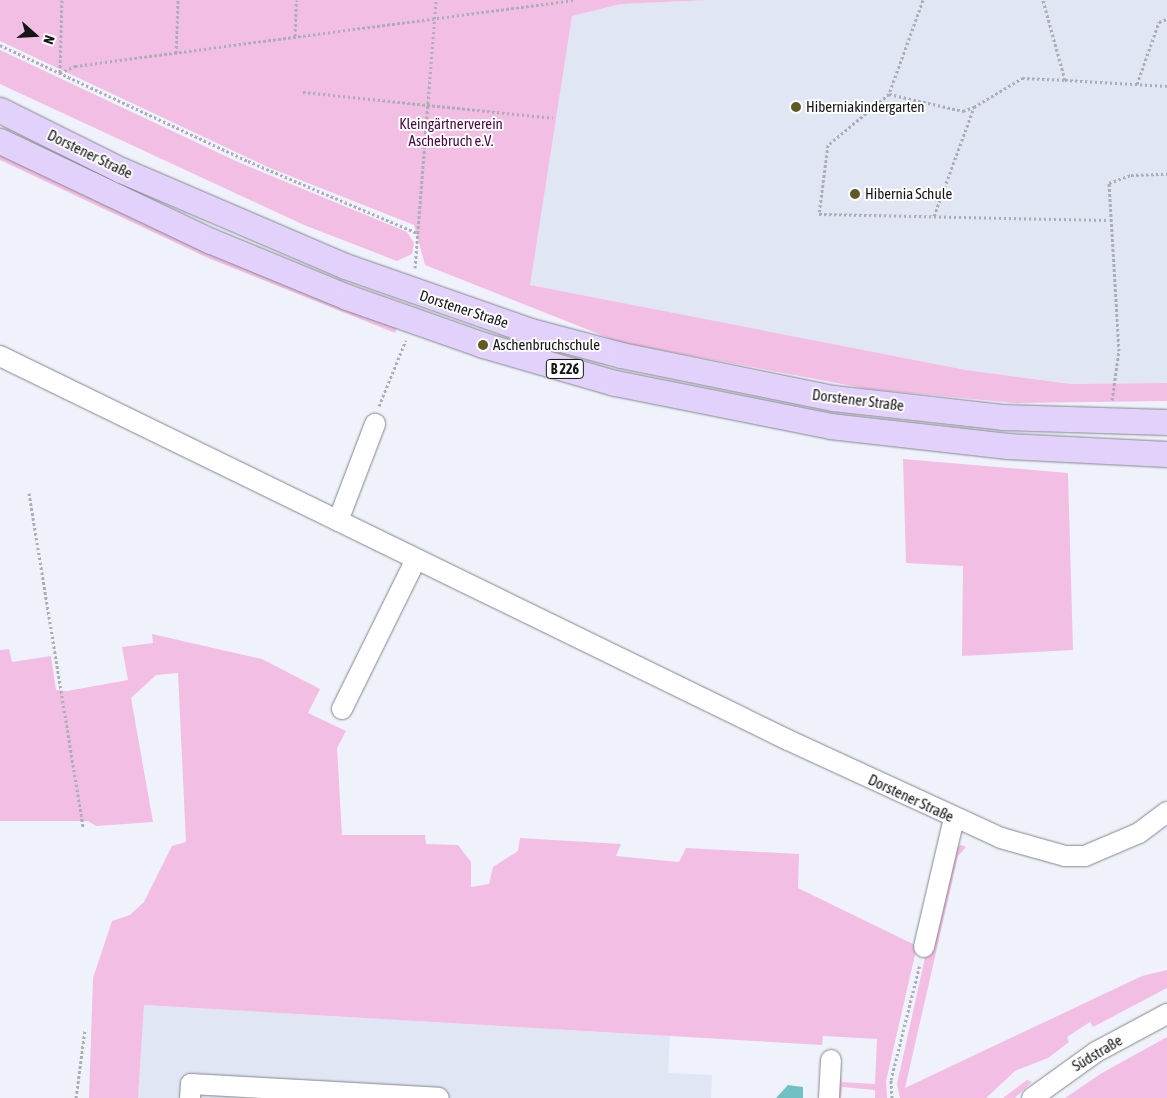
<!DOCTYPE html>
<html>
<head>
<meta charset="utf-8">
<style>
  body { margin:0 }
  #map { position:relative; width:1167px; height:1098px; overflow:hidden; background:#eff2fa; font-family:"Asap Condensed",sans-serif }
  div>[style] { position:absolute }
  .built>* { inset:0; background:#e0e6f4 }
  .green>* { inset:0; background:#f3bee4 }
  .water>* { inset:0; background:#70c0c4 }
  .path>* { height:3px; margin-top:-1.5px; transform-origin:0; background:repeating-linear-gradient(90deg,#abaeb4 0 2.5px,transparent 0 5px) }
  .roads { filter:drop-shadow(0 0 1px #83868d) drop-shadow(0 0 1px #83868d) }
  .minor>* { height:20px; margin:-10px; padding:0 10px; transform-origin:10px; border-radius:10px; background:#fff }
  .major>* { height:25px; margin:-12.5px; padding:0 12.5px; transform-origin:12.5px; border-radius:12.5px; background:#e2d2fb }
  .dots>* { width:14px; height:14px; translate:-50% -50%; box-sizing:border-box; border:2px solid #fff; border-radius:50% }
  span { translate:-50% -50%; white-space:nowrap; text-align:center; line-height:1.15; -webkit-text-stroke:4px #fff; paint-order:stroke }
  .shield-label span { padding:1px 4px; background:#fff; border:1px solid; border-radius:4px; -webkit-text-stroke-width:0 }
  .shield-label { font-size:14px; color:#141517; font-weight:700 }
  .poi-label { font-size:15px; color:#141517 }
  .left { translate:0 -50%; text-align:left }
  .park-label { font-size:15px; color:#480a3d }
  .street-label { font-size:15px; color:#141517 }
  .north { position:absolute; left:10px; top:10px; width:50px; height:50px; -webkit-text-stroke:4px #fff; paint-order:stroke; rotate:109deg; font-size:14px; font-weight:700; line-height:20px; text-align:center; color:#141517 }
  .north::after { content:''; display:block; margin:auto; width:18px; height:22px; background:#141517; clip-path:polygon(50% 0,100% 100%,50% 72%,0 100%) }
</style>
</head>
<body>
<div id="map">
  <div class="built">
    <i style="clip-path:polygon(708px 0,1167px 0,1167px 383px,1071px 384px,966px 370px,529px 285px,572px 16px,621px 4px)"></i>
    <i style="clip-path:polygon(144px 1005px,670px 1036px,668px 1073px,712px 1075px,711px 1098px,138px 1098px)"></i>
  </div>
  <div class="green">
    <i style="clip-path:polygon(0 0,708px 0,621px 4px,572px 16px,530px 285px,966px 370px,1071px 384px,1167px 383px,1167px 401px,1014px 403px,869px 389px,619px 342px,425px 265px,414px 225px,270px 168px,0 41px)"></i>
    <i style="clip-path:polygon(0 50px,238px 162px,407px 232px,414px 243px,412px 254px,397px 261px,304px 225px,0 84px)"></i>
    <i style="clip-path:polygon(0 153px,398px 326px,395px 333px,208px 258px,0 160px)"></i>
    <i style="clip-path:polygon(903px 459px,1068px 473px,1073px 650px,962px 656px,963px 566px,906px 563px)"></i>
    <i style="clip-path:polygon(152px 634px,262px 659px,320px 689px,308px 713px,346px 731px,337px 748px,342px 835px,425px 835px,426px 844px,458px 845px,471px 862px,471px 887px,489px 884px,493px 867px,518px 851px,520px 838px,621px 844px,616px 856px,679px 862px,686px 848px,799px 854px,798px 888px,917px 946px,886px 1081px,887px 1098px,875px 1098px,875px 1090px,842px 1087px,841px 1098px,835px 1098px,839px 1069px,842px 1082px,875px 1084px,877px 1039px,823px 1036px,822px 1045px,144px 1005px,138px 1098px,89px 1098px,93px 978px,112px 921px,130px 915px,144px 902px,172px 846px,186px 842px,178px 673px,156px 675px,131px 698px,153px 822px,96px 826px,88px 821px,0 821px,0 650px,9px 649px,12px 662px,51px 656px,56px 690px,67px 691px,128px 680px,122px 647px,153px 643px)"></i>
    <i style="clip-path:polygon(961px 845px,966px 847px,958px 856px,905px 1088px,1142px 976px,1167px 970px,1167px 988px,1093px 1027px,1090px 1022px,1067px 1037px,1069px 1042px,1048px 1058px,1015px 1071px,986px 1098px,900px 1098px,897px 1084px,926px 953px,933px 951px,956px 847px)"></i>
    <i style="clip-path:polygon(1167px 1037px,1167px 1098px,1065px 1098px,1102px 1073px)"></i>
    <i style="clip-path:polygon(1027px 1080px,1032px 1082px,1015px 1098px,1003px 1098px)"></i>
  </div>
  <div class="water">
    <i style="clip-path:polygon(788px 1085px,803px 1087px,803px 1098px,776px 1098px)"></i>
  </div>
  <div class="path">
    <i style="left:62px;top:0;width:73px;rotate:91.6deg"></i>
    <i style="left:60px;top:73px;width:17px;rotate:-25deg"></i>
    <i style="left:75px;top:66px;width:503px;rotate:-7.53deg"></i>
    <i style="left:923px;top:0;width:100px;rotate:109.9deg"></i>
    <i style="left:889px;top:94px;width:80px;rotate:140.1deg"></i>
    <i style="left:828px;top:145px;width:70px;rotate:97.4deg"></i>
    <i style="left:819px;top:214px;width:290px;rotate:1.2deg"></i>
    <i style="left:295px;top:36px;width:36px;rotate:-88deg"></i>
    <i style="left:0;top:45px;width:274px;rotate:25.1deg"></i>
    <i style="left:248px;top:161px;width:185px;rotate:23deg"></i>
    <i style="left:176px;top:53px;width:53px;rotate:-87.8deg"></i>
    <i style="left:1065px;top:80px;width:102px;rotate:3.4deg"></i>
    <i style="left:1137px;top:84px;width:66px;rotate:-70.5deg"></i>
    <i style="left:1159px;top:22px;width:9px;rotate:-21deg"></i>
    <i style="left:303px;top:92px;width:251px;rotate:5.9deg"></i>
    <i style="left:889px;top:94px;width:76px;rotate:12.9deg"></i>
    <i style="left:963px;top:111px;width:12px;rotate:-20deg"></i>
    <i style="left:934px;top:216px;width:116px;rotate:-69.8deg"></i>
    <i style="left:974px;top:107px;width:56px;rotate:-31.1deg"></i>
    <i style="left:1022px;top:78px;width:43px;rotate:2.7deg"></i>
    <i style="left:1065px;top:80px;width:83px;rotate:-105.4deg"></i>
    <i style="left:415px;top:268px;width:269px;rotate:-85.5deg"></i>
    <i style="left:1112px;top:400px;width:49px;rotate:-81.9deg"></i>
    <i style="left:1119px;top:351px;width:168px;rotate:-93.4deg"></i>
    <i style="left:1109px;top:183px;width:23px;rotate:-20deg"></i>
    <i style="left:1131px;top:175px;width:36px;rotate:-2deg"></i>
    <i style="left:379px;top:406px;width:71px;rotate:-67.8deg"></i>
    <i style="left:29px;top:493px;width:339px;rotate:80.8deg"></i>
    <i style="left:76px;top:1098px;width:69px;rotate:-82.5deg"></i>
    <i style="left:892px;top:1098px;width:18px;rotate:-93deg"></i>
    <i style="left:891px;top:1080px;width:120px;rotate:-76deg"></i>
  </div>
  <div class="roads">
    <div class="minor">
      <i style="left:0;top:356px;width:877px;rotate:25.98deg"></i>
      <i style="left:788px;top:740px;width:234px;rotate:24.7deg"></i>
      <i style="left:1001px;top:838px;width:66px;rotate:15.7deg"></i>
      <i style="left:1065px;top:856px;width:20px"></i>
      <i style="left:1085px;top:856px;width:59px;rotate:-23.1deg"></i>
      <i style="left:1139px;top:833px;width:35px;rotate:-37deg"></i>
      <i style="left:338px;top:521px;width:104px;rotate:-69.1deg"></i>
      <i style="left:342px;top:709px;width:167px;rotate:-63.7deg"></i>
      <i style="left:924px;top:947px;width:132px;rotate:-76.9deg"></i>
      <i style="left:190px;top:1098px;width:14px;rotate:-86deg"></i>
      <i style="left:191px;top:1084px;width:248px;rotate:3.2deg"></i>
      <i style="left:829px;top:1098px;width:38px;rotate:-87deg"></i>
      <i style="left:1032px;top:1098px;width:79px;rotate:-35.7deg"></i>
      <i style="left:1096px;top:1052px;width:81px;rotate:-28.2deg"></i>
    </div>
    <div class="major">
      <i style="left:0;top:110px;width:135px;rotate:26.4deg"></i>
      <i style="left:121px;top:170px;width:244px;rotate:23.2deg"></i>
      <i style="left:345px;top:266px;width:197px;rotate:19.3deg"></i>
      <i style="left:531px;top:331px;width:93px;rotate:14.9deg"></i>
      <i style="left:621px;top:355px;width:216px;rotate:11.5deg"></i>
      <i style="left:833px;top:398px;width:170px;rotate:6.4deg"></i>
      <i style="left:1002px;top:417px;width:165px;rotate:1.7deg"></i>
      <i style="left:0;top:141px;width:233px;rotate:25.4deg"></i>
      <i style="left:211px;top:241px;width:147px;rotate:22.4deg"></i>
      <i style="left:347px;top:297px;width:144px;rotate:19.4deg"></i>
      <i style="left:483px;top:345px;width:137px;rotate:16.1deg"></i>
      <i style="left:615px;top:383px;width:219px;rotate:11.3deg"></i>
      <i style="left:830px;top:426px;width:179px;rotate:6.4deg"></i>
      <i style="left:1008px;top:446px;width:159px;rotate:2.9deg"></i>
    </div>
  </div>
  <div class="dots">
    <i style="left:796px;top:107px;background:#625824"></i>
    <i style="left:855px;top:194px;background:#625824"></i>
    <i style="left:483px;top:345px;background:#625824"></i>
  </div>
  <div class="shield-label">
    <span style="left:565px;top:369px">B 226</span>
  </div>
  <div class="poi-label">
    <span class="left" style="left:806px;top:107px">Hiberniakindergarten</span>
    <span class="left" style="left:865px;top:194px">Hibernia Schule</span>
    <span class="left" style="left:493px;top:345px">Aschenbruchschule</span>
  </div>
  <div class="park-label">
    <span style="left:451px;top:132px">Kleingärtnerverein<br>Aschebruch e.V.</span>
  </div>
  <div class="street-label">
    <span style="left:90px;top:154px;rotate:26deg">Dorstener Straße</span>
    <span style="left:464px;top:309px;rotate:18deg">Dorstener Straße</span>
    <span style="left:858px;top:400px;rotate:7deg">Dorstener Straße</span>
    <span style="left:911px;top:798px;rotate:25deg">Dorstener Straße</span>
    <span style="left:1097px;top:1053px;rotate:-31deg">Südstraße</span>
  </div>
  <div class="north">N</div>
</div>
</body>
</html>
